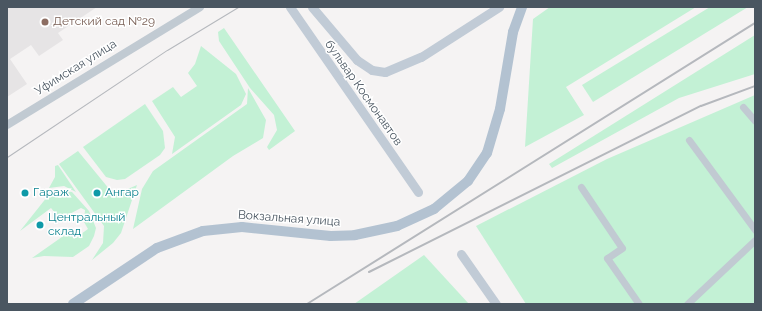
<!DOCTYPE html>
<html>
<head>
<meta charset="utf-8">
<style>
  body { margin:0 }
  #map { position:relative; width:762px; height:311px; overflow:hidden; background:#f5f3f3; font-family:Raleway,sans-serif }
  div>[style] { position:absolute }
  .education>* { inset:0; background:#e6e4e5 }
  .green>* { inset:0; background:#c3f1d5 }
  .minor>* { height:7px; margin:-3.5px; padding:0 3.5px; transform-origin:3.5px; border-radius:3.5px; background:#c1cad2 }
  .tertiary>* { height:8px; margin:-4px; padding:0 4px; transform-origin:4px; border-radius:4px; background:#c1cad2 }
  .secondary>* { height:9px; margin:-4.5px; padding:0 4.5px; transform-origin:4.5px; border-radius:4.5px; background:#c1cbd6 }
  .primary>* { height:10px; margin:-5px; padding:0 5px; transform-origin:5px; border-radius:5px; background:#b3c2d1 }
  .tram>* { height:1px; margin:-0.5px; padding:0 0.5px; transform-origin:0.5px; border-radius:0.5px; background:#b5b8bd }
  .rail>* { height:2px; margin:-1px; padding:0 1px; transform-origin:1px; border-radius:1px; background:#b5b8bd }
  .dots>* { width:11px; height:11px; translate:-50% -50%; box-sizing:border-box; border:2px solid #fff; border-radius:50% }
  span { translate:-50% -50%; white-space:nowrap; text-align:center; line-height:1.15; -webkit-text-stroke:3px #fff; paint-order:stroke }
  .education-label { font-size:12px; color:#785e54 }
  .left { translate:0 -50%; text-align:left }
  .street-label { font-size:12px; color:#4a5661 }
  .culture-label { font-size:12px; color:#0d838f }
  .frame { position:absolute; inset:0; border:8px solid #4a5661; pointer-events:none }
</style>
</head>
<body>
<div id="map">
  <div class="education">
    <i style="clip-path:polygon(7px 7px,97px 7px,58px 33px,63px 40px,39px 56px,31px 45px,10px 59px,27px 84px,7px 97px)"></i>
  </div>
  <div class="green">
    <i style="clip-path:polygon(550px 7px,696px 7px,566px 87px,584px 115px,525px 147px,533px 19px)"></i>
    <i style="clip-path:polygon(710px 7px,748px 7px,593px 102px,582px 85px)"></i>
    <i style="clip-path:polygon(224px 28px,295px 131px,269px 150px,267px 147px,277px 130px,274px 115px,250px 88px,219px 41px,218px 32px)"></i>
    <i style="clip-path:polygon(755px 35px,755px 74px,679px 98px,552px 168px,549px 164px)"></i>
    <i style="clip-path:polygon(201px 46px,236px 74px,246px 94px,241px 105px,172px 154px,175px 137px,152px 101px,173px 87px,181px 97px,197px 86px,188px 73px,195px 64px)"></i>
    <i style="clip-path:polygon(248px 88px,266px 120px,263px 138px,233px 156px,133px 229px,142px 189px,153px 171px,247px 104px)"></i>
    <i style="clip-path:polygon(755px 95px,755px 304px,526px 304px,476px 226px,607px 159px)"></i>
    <i style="clip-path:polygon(145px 104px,163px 131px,165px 148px,160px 155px,125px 179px,117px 180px,106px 177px,83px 147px)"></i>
    <i style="clip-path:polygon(78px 151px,110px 190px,121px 192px,137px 185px,121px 233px,113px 243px,92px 260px,103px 243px,104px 226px,59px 164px)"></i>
    <i style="clip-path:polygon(58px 165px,76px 192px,64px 186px,49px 188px,55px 177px,55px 166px)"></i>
    <i style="clip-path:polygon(63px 191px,72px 192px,89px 211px,96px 228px,94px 236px,89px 246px,73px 257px,44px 256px,32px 258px,69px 232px,74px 239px,88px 229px,84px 222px,85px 210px,81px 208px,60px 219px,51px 208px,20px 231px,47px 197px)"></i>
    <i style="clip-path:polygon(424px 255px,469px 304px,354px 304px)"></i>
  </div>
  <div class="minor">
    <i style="left:743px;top:107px;width:18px;rotate:49deg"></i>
    <i style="left:689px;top:140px;width:112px;rotate:53.7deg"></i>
    <i style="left:581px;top:187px;width:73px;rotate:56.1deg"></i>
    <i style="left:622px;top:248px;width:18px;rotate:146deg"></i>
    <i style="left:607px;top:258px;width:56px;rotate:55.2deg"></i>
    <i style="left:687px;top:304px;width:93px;rotate:-43.3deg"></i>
  </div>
  <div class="tertiary">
    <i style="left:7px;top:125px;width:226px;rotate:-31.4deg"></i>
  </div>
  <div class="secondary">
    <i style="left:290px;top:7px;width:225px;rotate:55.3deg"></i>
    <i style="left:312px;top:7px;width:70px;rotate:49.7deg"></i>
    <i style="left:357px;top:60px;width:18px;rotate:34deg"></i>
    <i style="left:372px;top:70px;width:13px;rotate:9deg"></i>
    <i style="left:385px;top:72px;width:39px;rotate:-23deg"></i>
    <i style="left:421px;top:57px;width:93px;rotate:-32.7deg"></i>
    <i style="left:461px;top:254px;width:61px;rotate:55deg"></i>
  </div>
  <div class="primary">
    <i style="left:73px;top:304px;width:101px;rotate:-33.7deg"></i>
    <i style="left:157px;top:248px;width:49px;rotate:-20.3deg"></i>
    <i style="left:203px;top:231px;width:39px;rotate:-6deg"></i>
    <i style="left:242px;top:227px;width:89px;rotate:5.8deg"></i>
    <i style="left:331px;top:236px;width:24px;rotate:-2deg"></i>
    <i style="left:355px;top:235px;width:43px;rotate:-12.1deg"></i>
    <i style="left:397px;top:226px;width:41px;rotate:-24.7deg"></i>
    <i style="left:434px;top:209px;width:44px;rotate:-39.5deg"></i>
    <i style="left:468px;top:181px;width:34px;rotate:-56deg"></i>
    <i style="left:487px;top:153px;width:46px;rotate:-73.5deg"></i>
    <i style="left:500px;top:109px;width:78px;rotate:-80.4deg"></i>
    <i style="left:513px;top:32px;width:27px;rotate:-70deg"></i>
  </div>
  <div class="tram">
    <i style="left:7px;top:157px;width:192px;rotate:-33.8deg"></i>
    <i style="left:167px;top:50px;width:83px;rotate:-31.2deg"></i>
  </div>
  <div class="rail">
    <i style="left:369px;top:272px;width:371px;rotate:-26.6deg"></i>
    <i style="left:701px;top:106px;width:58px;rotate:-20.3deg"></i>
    <i style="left:307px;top:304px;width:529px;rotate:-32.1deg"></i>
  </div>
  <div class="dots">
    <i style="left:45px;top:22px;background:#8d6e63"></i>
    <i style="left:25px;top:193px;background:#0f9aa8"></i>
    <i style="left:97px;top:193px;background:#0f9aa8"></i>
    <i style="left:40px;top:225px;background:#0f9aa8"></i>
  </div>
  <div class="education-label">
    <span class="left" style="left:53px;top:22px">Детский сад №29</span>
  </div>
  <div class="street-label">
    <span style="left:76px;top:68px;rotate:-32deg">Уфимская улица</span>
    <span style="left:363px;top:93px;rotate:55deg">бульвар Космонавтов</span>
    <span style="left:289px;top:219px;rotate:4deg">Вокзальная улица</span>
  </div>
  <div class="culture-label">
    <span class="left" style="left:33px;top:193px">Гараж</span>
    <span class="left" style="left:105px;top:193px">Ангар</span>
    <span class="left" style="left:48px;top:225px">Центральный<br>склад</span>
  </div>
  <div class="frame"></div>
</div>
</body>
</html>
